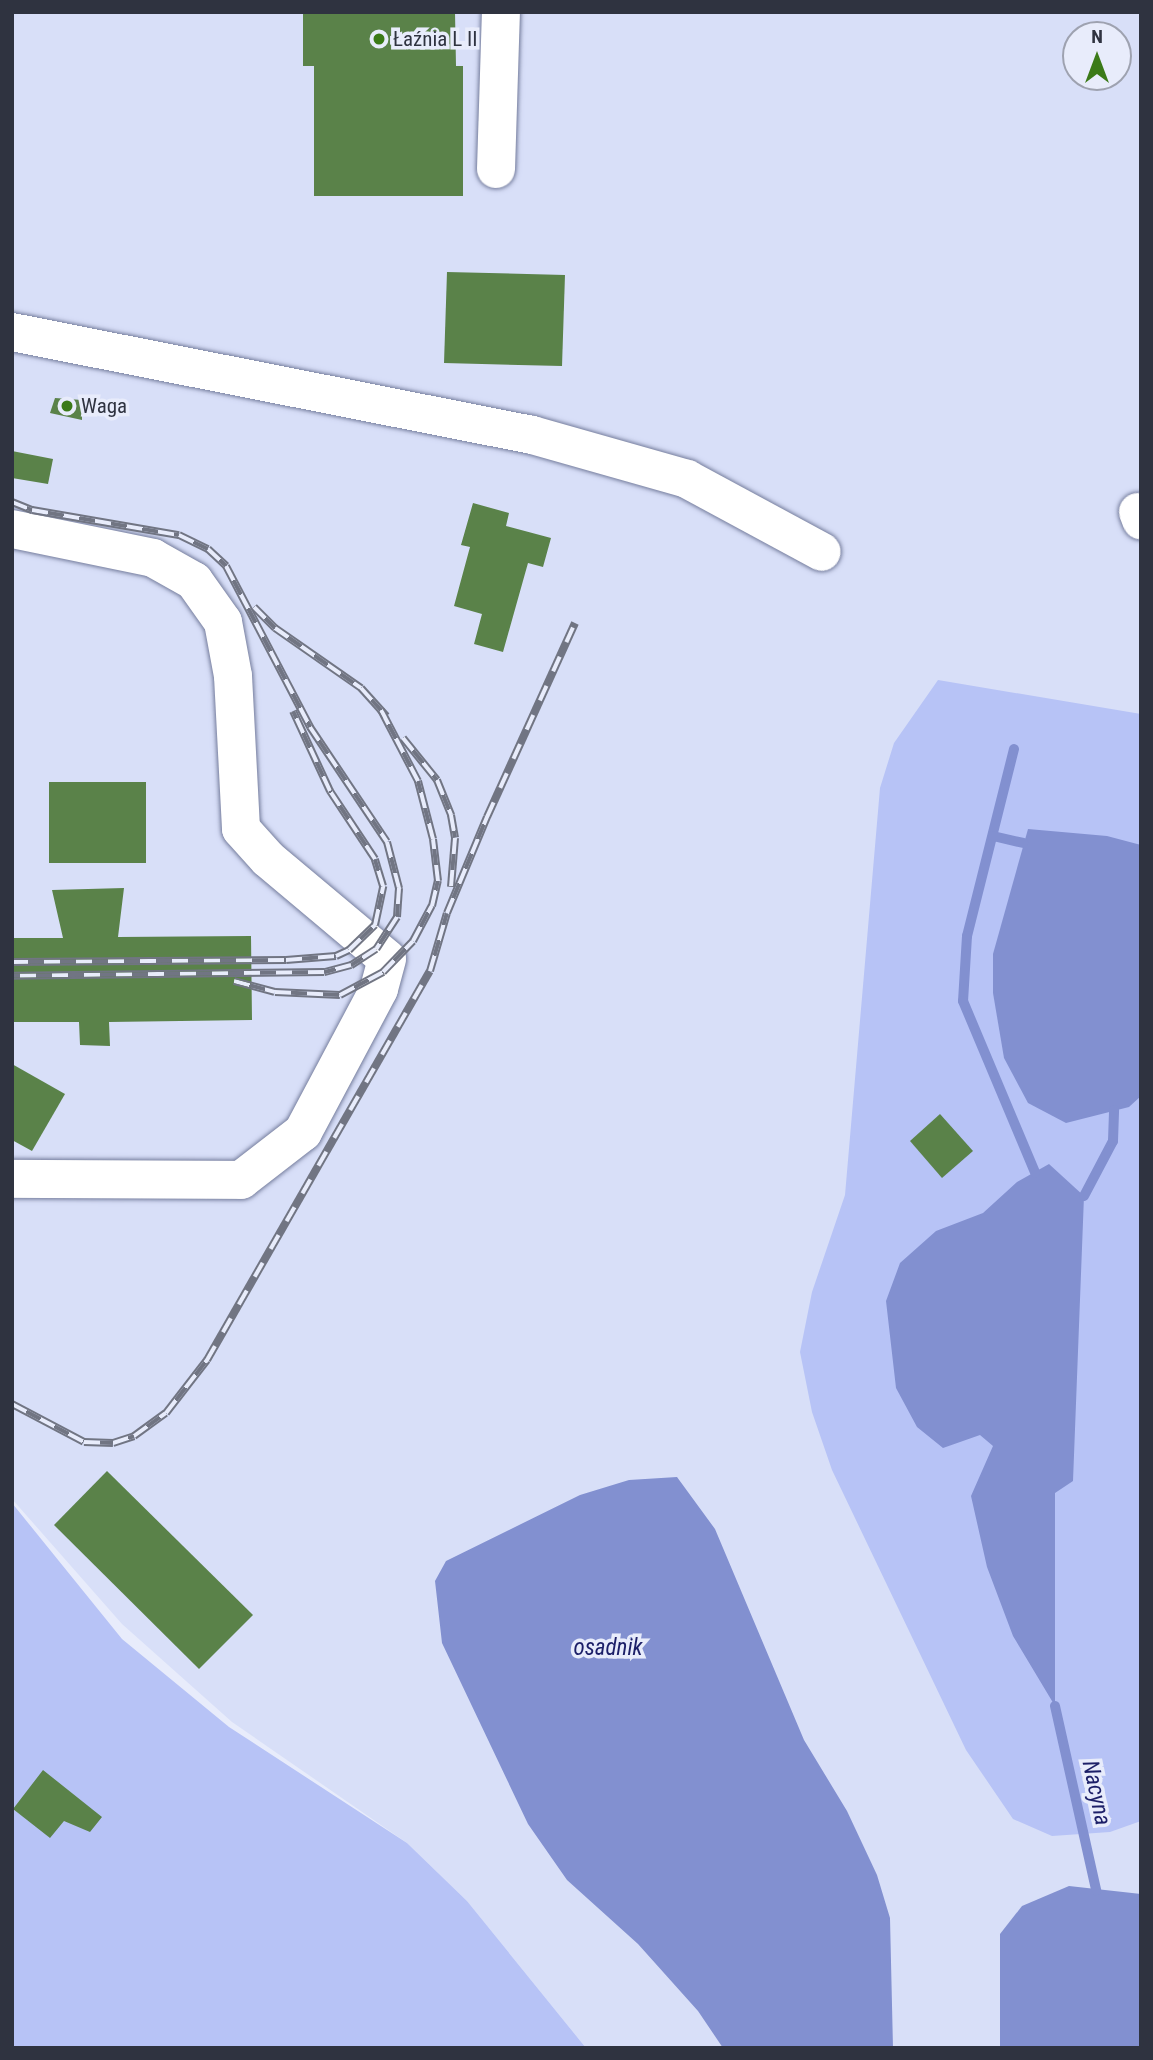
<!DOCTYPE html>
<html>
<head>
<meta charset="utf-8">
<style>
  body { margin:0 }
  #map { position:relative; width:1153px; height:2060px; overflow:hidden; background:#e8ecfb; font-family:"Roboto Condensed",sans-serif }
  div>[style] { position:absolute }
  .built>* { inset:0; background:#d8dff8 }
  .green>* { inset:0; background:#b7c3f6 }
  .water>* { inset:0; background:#8290d0 }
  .stream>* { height:10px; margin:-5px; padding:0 5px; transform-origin:5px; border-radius:5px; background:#8290d0 }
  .building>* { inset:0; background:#5a8249 }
  .roads { filter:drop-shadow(0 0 2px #757d9d) drop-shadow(0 0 2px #757d9d) }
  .minor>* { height:38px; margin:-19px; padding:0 19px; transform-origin:19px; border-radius:19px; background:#fff }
  .rail>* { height:8px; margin-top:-4px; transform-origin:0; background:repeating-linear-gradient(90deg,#e8ecfb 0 16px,#717583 0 32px); box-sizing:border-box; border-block:2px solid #717583 }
  .dots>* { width:19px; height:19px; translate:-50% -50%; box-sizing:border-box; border:4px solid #e8ecfb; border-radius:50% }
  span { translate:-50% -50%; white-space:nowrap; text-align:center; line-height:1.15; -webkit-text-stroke:7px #e8ecfb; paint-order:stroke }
  .poi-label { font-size:21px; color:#2f3340 }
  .left { translate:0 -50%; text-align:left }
  .water-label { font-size:23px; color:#1c1f68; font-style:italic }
  .frame { position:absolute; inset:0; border:14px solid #2f3340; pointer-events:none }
  .north { position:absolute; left:1062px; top:21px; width:70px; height:70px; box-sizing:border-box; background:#e8ecfb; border:2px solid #9ea2b0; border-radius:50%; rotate:0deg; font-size:19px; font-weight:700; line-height:28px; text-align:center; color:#2f3340 }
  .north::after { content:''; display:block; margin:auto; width:24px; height:32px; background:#3b7a18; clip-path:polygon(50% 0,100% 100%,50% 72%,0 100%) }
</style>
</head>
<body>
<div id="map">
  <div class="built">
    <i style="clip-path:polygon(evenodd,12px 12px,1141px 12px,1141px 2048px,586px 2048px,467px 1901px,407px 1843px,232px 1722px,122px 1624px,12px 1499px,12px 12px,1076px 35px,1118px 35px,1118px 77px,1076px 77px,1076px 35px)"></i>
  </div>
  <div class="green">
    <i style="clip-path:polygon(938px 680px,1141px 714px,1141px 1821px,1110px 1832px,1052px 1836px,1013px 1819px,966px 1750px,832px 1470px,812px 1412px,800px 1352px,812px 1292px,845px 1195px,880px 788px,894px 743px)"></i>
    <i style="clip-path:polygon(12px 1503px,122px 1639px,229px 1727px,407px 1843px,467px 1901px,586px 2048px,12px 2048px)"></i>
  </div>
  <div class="water">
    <i style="clip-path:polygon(1028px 829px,1107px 836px,1141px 845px,1141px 1096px,1129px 1107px,1066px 1123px,1028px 1103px,1004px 1058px,993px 993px,993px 954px)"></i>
    <i style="clip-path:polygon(1049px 1164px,1084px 1196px,1073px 1481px,1055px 1493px,1055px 1706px,1013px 1636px,987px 1567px,971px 1496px,993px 1446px,980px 1435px,943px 1448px,917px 1427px,896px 1388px,886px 1301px,900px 1263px,936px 1231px,983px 1213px,1017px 1182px)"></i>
    <i style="clip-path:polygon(677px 1477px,715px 1529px,804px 1740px,847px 1811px,877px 1875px,890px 1918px,893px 2048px,723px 2048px,698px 2011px,638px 1944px,567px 1880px,528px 1824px,442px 1643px,435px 1581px,446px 1561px,580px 1495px,629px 1480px)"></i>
    <i style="clip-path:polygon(1069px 1886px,1141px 1894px,1141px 2048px,1000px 2048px,1000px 1934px,1022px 1906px)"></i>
  </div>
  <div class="stream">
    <i style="left:1014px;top:749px;width:193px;rotate:104.1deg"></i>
    <i style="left:967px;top:936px;width:65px;rotate:93.5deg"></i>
    <i style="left:963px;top:1001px;width:186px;rotate:67.2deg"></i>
    <i style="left:993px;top:836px;width:31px;rotate:13deg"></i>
    <i style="left:1084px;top:1196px;width:62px;rotate:-62.2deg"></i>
    <i style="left:1113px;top:1141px;width:31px;rotate:-88deg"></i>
    <i style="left:1055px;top:1706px;width:189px;rotate:77.4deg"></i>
  </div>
  <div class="building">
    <i style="clip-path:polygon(303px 12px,455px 12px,456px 66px,463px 66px,463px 196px,314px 196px,314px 66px,303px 66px)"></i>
    <i style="clip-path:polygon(447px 272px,565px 275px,562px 366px,444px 363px)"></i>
    <i style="clip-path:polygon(55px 398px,82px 400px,82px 420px,50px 413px)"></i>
    <i style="clip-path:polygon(12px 451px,53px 459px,48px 484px,12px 478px)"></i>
    <i style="clip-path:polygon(473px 503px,509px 513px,506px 526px,551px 538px,543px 567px,528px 563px,503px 652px,474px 644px,482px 614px,454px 606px,470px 547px,461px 545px)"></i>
    <i style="clip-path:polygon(49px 782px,146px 782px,146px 863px,49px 863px)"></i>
    <i style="clip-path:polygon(124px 888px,118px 937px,251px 936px,252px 1020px,109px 1022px,110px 1046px,80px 1045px,79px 1022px,12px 1022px,12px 938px,63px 938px,52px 890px)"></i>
    <i style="clip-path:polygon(12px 1064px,65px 1094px,32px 1151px,12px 1140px)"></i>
    <i style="clip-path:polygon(940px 1114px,973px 1151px,942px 1178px,910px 1141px)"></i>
    <i style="clip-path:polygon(107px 1471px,253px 1615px,199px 1669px,54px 1525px)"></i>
    <i style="clip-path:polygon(43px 1770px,102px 1817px,90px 1832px,64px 1821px,50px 1838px,13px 1809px)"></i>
  </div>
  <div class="roads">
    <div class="minor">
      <i style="left:496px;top:169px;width:157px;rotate:-88.2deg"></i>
      <i style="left:12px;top:332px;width:530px;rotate:11.2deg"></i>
      <i style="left:532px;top:435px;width:161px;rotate:15.8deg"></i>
      <i style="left:687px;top:479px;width:153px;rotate:28.4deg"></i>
      <i style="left:1138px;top:512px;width:9px;rotate:69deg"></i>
      <i style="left:12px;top:529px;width:144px;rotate:11.6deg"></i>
      <i style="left:153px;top:558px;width:47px;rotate:29.3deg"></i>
      <i style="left:194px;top:581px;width:50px;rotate:54.7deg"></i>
      <i style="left:223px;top:622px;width:55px;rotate:79.5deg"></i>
      <i style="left:233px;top:676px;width:153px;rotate:87deg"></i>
      <i style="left:241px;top:829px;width:40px;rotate:48deg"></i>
      <i style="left:268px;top:859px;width:155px;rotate:40deg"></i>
      <i style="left:387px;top:959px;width:31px;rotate:105deg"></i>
      <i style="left:379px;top:989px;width:162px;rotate:118deg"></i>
      <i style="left:303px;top:1132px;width:78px;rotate:142.3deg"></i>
      <i style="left:241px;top:1180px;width:229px;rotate:-179.7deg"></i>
    </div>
  </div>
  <div class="rail">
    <i style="left:12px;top:502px;width:22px;rotate:22deg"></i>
    <i style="left:32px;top:510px;width:149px;rotate:9.7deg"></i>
    <i style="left:179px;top:535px;width:32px;rotate:26deg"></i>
    <i style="left:208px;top:549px;width:25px;rotate:43deg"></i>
    <i style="left:226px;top:566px;width:182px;rotate:62.4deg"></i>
    <i style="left:310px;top:727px;width:138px;rotate:56.2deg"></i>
    <i style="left:387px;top:842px;width:48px;rotate:75.4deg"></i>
    <i style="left:399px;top:888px;width:29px;rotate:94deg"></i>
    <i style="left:397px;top:917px;width:38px;rotate:123deg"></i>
    <i style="left:376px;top:949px;width:30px;rotate:147deg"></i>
    <i style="left:351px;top:965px;width:28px;rotate:165deg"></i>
    <i style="left:324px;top:972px;width:312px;rotate:179.3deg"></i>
    <i style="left:254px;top:607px;width:30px;rotate:45deg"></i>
    <i style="left:275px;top:628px;width:105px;rotate:34.9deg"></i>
    <i style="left:361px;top:688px;width:38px;rotate:48deg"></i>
    <i style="left:403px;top:738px;width:54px;rotate:51deg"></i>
    <i style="left:437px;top:780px;width:38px;rotate:68deg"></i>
    <i style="left:451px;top:815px;width:23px;rotate:80deg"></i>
    <i style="left:455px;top:838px;width:49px;rotate:94.7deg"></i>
    <i style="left:12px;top:962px;width:274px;rotate:-0.4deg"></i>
    <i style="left:286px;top:960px;width:50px;rotate:-4.6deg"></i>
    <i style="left:336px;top:956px;width:14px;rotate:-25deg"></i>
    <i style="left:349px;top:950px;width:36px;rotate:-44deg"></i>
    <i style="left:375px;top:925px;width:40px;rotate:-78deg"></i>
    <i style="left:383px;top:886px;width:28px;rotate:-107deg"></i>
    <i style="left:375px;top:859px;width:82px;rotate:-123.5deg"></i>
    <i style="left:330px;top:791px;width:88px;rotate:-114.8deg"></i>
    <i style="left:234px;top:981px;width:42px;rotate:15deg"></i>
    <i style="left:275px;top:992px;width:65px;rotate:2.6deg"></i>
    <i style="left:340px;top:995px;width:49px;rotate:-28.1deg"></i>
    <i style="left:383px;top:972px;width:43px;rotate:-45.9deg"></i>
    <i style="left:413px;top:941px;width:40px;rotate:-62deg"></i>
    <i style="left:432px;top:906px;width:26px;rotate:-77deg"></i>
    <i style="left:438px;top:881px;width:42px;rotate:-96.8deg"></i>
    <i style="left:433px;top:839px;width:60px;rotate:-104.5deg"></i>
    <i style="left:418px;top:781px;width:80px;rotate:-117.5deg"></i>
    <i style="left:12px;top:1404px;width:81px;rotate:27.8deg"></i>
    <i style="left:84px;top:1442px;width:29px;rotate:2deg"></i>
    <i style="left:113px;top:1443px;width:22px;rotate:-18deg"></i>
    <i style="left:134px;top:1436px;width:39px;rotate:-36deg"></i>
    <i style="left:166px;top:1413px;width:67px;rotate:-52.3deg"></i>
    <i style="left:207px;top:1360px;width:448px;rotate:-60.2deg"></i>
    <i style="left:430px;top:971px;width:60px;rotate:-73.7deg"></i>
    <i style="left:447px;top:913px;width:104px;rotate:-67.4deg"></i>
    <i style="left:487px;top:817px;width:213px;rotate:-65.6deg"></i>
  </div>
  <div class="dots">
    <i style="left:379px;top:39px;background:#3b7a18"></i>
    <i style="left:67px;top:406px;background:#3b7a18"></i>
  </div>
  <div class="poi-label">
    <span class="left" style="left:393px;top:39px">Łaźnia L II</span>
    <span class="left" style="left:81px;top:406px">Waga</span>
  </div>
  <div class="water-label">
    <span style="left:608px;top:1648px">osadnik</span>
    <span style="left:1096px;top:1793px;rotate:78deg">Nacyna</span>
  </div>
  <div class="frame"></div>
  <div class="north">N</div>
</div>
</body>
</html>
